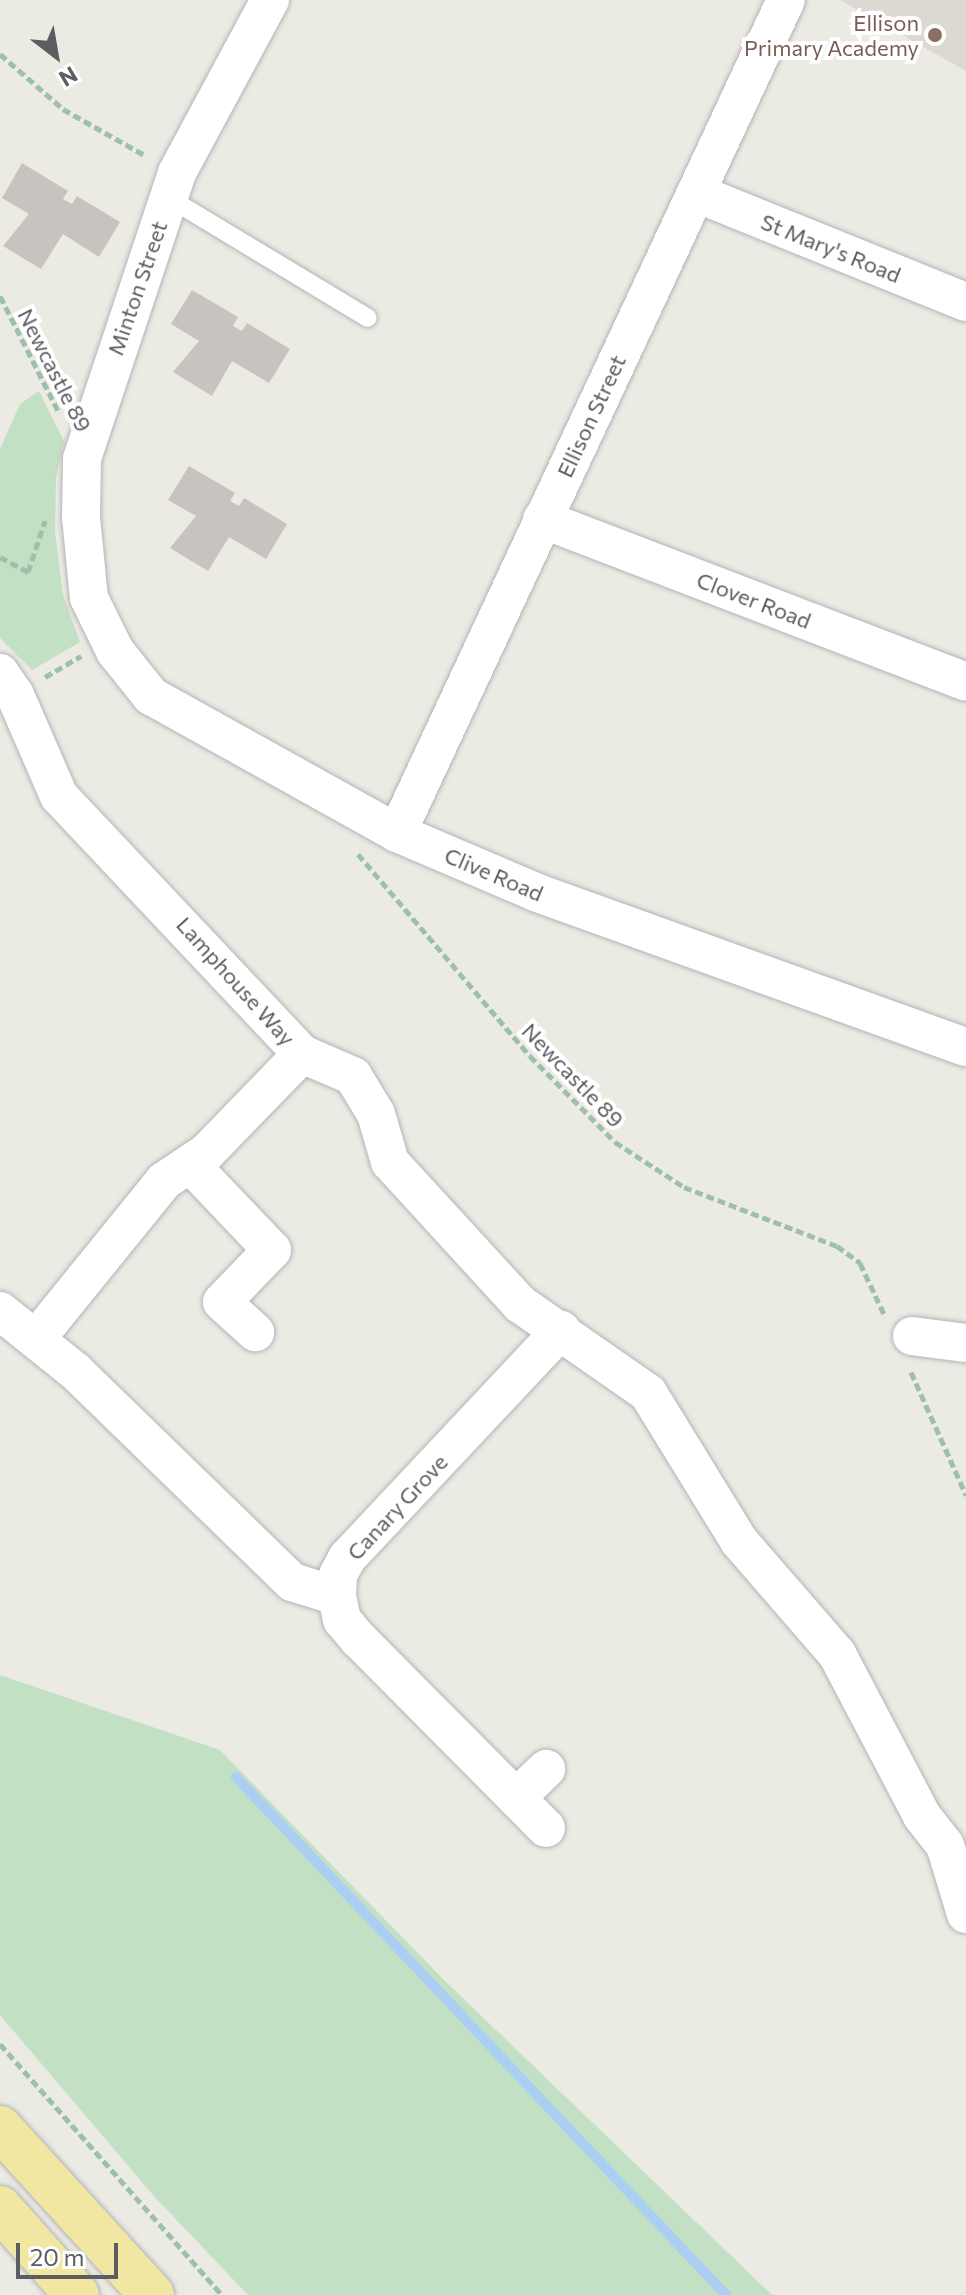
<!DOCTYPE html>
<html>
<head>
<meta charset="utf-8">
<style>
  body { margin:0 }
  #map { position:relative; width:966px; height:2295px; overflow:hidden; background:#ebeae3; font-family:Commissioner,sans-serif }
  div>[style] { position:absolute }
  .education>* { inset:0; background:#dbd9d1 }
  .green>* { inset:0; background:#c2e0c4 }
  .stream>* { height:10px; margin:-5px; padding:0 5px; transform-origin:5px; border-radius:5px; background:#abcef3 }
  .building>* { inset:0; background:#c7c4bf }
  .path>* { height:5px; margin-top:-2.5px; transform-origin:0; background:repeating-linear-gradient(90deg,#9cc0a9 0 8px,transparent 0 12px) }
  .roads { filter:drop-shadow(0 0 2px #b3b4b8) drop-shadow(0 0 2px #b3b4b8) }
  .service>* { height:18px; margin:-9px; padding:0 9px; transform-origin:9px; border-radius:9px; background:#fff }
  .minor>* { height:38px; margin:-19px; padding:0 19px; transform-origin:19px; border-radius:19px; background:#fff }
  .trunk>* { height:44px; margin:-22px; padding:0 22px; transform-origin:22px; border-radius:22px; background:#f1e6a2 }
  .dots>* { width:22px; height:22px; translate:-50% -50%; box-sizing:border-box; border:4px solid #fff; border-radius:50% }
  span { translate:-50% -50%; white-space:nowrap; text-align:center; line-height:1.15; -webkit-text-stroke:8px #fff; paint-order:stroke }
  .education-label { font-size:22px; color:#785e54 }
  .right { translate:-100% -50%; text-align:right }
  .street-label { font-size:22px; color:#5b5d61 }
  .north { position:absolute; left:16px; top:16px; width:80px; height:80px; -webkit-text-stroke:6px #fff; paint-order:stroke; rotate:149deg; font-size:22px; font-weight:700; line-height:32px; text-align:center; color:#5b5d61 }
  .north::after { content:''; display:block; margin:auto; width:28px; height:36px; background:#5b5d61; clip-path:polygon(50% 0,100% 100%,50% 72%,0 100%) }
  .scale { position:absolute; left:16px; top:2243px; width:102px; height:36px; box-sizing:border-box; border:4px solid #5b5d61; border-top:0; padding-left:10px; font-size:24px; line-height:28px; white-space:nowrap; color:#5b5d61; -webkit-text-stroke:6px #fff; paint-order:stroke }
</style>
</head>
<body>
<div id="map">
  <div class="education">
    <i style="clip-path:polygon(840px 0,966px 0,966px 71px)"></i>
  </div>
  <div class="green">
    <i style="clip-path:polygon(39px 391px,64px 441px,56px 478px,55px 532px,63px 595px,80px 642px,32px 670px,0 638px,0 449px,20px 404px)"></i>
    <i style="clip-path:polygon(0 1675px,220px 1750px,444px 1980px,772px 2295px,248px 2295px,153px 2195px,0 2015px)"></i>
  </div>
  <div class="stream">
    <i style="left:236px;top:1777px;width:713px;rotate:46.59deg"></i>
  </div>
  <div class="building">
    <i style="clip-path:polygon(22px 163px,68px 191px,63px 199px,72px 204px,77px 196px,120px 222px,99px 257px,63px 234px,41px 269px,3px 246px,29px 214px,2px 198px)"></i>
    <i style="clip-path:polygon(192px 290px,238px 317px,233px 326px,242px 331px,247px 323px,290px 349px,269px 383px,232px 361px,212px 396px,173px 372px,199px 341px,171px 324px)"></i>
    <i style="clip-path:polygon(189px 466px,235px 493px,230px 501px,239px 506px,244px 498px,287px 524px,266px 559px,229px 537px,208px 571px,170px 548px,196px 516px,168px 500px)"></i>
  </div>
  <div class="path">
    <i style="left:0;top:54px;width:84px;rotate:41.1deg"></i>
    <i style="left:63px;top:109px;width:95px;rotate:29.5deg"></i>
    <i style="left:0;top:296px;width:131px;rotate:63.2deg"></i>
    <i style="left:0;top:557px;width:32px;rotate:28deg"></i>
    <i style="left:28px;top:572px;width:54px;rotate:-71.6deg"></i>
    <i style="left:45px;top:677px;width:42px;rotate:-30.3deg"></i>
    <i style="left:358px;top:854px;width:265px;rotate:49.6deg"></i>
    <i style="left:530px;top:1056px;width:121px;rotate:45.3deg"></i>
    <i style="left:615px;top:1142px;width:82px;rotate:33.1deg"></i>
    <i style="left:684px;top:1187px;width:164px;rotate:21.1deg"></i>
    <i style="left:837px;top:1246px;width:29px;rotate:36deg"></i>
    <i style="left:860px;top:1263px;width:56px;rotate:64.8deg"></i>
    <i style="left:911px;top:1372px;width:135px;rotate:65.9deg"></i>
    <i style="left:0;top:2044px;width:335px;rotate:48.5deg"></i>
  </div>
  <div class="roads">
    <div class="service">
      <i style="left:169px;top:198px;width:232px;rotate:31.1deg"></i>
    </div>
    <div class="minor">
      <i style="left:270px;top:0;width:196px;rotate:118.3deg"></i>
      <i style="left:177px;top:173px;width:301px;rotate:108.4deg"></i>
      <i style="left:82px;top:459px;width:58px;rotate:91deg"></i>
      <i style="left:81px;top:517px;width:81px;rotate:84.4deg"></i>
      <i style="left:89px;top:598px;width:59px;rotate:63.9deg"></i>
      <i style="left:115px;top:651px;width:58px;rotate:51.3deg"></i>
      <i style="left:151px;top:696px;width:282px;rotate:29.1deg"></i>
      <i style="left:397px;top:833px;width:150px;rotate:23.1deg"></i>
      <i style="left:535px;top:892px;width:458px;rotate:19.8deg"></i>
      <i style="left:696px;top:193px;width:291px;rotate:22deg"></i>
      <i style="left:542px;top:519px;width:454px;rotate:21deg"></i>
      <i style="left:0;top:673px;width:27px;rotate:56deg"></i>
      <i style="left:15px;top:695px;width:110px;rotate:66.5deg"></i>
      <i style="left:59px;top:796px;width:354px;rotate:46.7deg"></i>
      <i style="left:302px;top:1054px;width:56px;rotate:23.3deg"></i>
      <i style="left:353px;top:1076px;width:44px;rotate:58.8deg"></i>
      <i style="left:376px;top:1114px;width:50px;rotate:73.7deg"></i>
      <i style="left:390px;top:1162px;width:193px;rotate:47.5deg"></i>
      <i style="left:520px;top:1304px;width:156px;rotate:34.8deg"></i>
      <i style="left:648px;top:1393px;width:174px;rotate:58.4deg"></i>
      <i style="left:739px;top:1541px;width:150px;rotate:49.1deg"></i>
      <i style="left:837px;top:1654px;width:183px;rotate:62.3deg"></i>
      <i style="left:922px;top:1816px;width:37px;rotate:52deg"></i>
      <i style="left:945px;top:1845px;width:72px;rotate:73.1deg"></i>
      <i style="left:397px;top:833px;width:919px;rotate:-64.97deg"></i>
      <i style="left:190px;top:1164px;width:119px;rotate:46.4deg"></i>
      <i style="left:272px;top:1250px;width:72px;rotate:133.9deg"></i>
      <i style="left:222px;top:1302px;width:45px;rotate:42.3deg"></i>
      <i style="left:0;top:1311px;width:96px;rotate:38.7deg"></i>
      <i style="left:75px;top:1371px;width:303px;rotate:44.2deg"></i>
      <i style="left:292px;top:1582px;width:47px;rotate:17.3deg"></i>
      <i style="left:912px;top:1336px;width:54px;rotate:7.4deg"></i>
      <i style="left:36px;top:1339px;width:203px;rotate:-51deg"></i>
      <i style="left:164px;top:1181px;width:52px;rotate:-34deg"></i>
      <i style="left:207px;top:1152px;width:136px;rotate:-45.9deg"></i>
      <i style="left:516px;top:1798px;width:42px;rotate:-44deg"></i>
      <i style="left:546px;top:1828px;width:265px;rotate:-134.8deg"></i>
      <i style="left:359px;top:1640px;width:26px;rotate:-130deg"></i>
      <i style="left:342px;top:1620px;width:25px;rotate:-102deg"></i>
      <i style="left:337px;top:1596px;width:21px;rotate:-87deg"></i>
      <i style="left:338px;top:1575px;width:19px;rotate:-62deg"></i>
      <i style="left:347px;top:1558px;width:313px;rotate:-46.8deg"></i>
    </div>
    <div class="trunk">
      <i style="left:0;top:2128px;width:226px;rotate:47.7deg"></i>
      <i style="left:0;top:2208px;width:116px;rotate:48.5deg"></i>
    </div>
  </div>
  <div class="dots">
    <i style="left:935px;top:35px;background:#8d6e63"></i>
  </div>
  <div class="education-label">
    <span class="right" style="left:919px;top:35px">Ellison<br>Primary Academy</span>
  </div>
  <div class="street-label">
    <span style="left:831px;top:248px;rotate:22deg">St Mary's Road</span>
    <span style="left:137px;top:288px;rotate:-71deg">Minton Street</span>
    <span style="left:55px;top:370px;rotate:63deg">Newcastle 89</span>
    <span style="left:591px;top:416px;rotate:-65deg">Ellison Street</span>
    <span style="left:754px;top:600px;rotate:21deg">Clover Road</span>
    <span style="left:494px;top:874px;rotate:23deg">Clive Road</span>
    <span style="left:236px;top:981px;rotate:48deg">Lamphouse Way</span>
    <span style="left:573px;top:1075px;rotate:46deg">Newcastle 89</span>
    <span style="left:397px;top:1507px;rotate:-47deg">Canary Grove</span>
  </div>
  <div class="north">N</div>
  <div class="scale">20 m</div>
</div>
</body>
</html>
